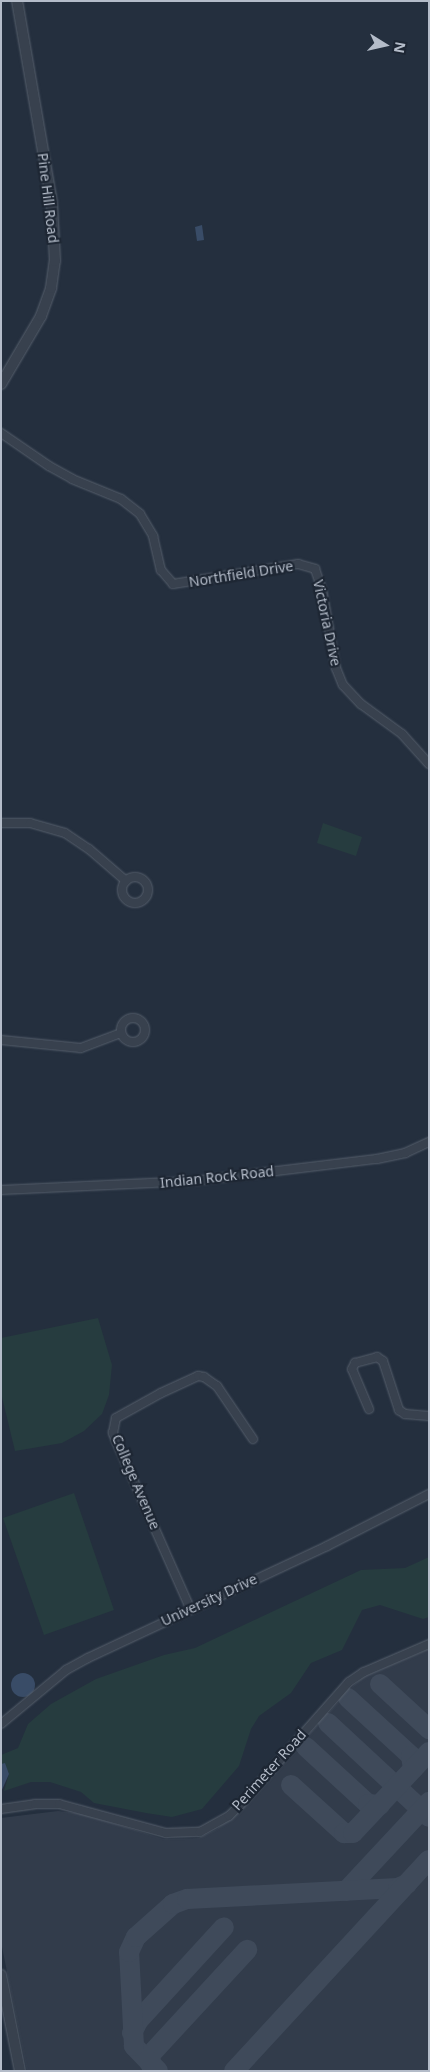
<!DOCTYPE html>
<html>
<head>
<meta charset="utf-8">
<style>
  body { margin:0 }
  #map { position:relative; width:430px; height:2072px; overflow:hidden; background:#242f3e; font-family:"Noto Sans",sans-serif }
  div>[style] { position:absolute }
  .airport>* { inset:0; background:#323c4b }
  .green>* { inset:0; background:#263c3f }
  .water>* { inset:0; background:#394c67 }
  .round { border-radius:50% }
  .taxiway>* { height:20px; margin:-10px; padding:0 10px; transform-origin:10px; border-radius:10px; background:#3f4a5a }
  .roads { filter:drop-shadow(0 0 1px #565f6c) drop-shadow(0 0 1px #565f6c) }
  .minor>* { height:8px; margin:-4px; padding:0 4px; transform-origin:4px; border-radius:4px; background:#38414e }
  .minor>.ring { margin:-4px; padding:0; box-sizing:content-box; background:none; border:8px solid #38414e; border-radius:50% }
  .tertiary>* { height:10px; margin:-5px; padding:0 5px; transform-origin:5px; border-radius:5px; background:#38414e }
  span { translate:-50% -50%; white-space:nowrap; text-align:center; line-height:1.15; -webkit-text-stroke:4.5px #1d2633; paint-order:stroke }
  .street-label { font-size:14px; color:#b4bcc9 }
  .frame { position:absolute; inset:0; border:2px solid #b4bcc9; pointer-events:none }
  .north { position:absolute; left:360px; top:20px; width:50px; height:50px; -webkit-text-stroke:4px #1d2633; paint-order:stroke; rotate:100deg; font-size:14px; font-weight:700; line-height:20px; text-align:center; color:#b4bcc9 }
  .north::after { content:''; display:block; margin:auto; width:18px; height:22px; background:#b4bcc9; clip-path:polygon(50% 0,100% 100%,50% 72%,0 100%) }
</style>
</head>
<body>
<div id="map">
  <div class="airport">
    <i style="clip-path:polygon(429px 1649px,429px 2071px,27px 2071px,1px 1942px,1px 1818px,58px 1811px,83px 1814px,164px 1839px,199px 1838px,217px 1829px,243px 1807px,354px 1685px,365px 1676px)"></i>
  </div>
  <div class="green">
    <i style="clip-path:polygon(323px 823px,362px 837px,356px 856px,317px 843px)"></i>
    <i style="clip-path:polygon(98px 1318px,112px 1365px,109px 1395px,102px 1414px,84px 1431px,62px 1443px,15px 1451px,1px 1393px,1px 1338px)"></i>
    <i style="clip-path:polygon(74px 1493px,114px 1610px,44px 1635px,3px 1518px)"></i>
    <i style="clip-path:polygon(429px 1557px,429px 1617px,423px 1619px,380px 1605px,362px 1610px,342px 1650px,311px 1663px,291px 1693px,259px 1716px,251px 1729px,239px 1766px,202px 1809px,172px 1817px,146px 1813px,94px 1803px,81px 1792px,50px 1782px,31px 1782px,4px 1791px,9px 1774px,5px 1764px,1px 1764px,1px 1755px,18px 1748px,28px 1724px,51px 1704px,96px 1679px,164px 1655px,195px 1648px,361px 1570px,405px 1568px)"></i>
  </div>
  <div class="water">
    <i style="clip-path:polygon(202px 225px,204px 240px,197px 241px,195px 227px)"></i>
    <i class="round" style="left:11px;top:1673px;width:24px;height:24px"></i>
    <i style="clip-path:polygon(5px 1763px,9px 1774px,1px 1792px,1px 1764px)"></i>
  </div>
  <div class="taxiway">
    <i style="left:380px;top:1684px;width:67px;rotate:42.6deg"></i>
    <i style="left:348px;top:1698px;width:86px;rotate:42.6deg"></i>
    <i style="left:411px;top:1756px;width:13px;rotate:81deg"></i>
    <i style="left:328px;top:1723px;width:138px;rotate:42.9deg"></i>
    <i style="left:306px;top:1747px;width:84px;rotate:42.6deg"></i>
    <i style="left:368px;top:1804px;width:12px;rotate:5deg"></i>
    <i style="left:291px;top:1785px;width:72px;rotate:42.2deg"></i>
    <i style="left:344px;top:1833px;width:9px"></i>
    <i style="left:353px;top:1833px;width:111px;rotate:-46.8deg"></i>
    <i style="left:346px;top:1891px;width:122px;rotate:-47deg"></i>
    <i style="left:132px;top:2033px;width:13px;rotate:-63deg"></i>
    <i style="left:138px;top:2021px;width:127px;rotate:-47.5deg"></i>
    <i style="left:150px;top:2064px;width:10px;rotate:-84deg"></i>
    <i style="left:151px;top:2054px;width:142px;rotate:-47.3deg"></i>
    <i style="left:158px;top:2071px;width:35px;rotate:-134deg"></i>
    <i style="left:134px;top:2046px;width:94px;rotate:-93deg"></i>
    <i style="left:129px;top:1952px;width:17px;rotate:-65deg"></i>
    <i style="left:136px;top:1937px;width:50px;rotate:-41.7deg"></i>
    <i style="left:173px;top:1904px;width:15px;rotate:-20deg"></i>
    <i style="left:187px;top:1899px;width:211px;rotate:-3deg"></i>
    <i style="left:398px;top:1888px;width:10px;rotate:-24deg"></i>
    <i style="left:234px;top:2071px;width:287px;rotate:-47.3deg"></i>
  </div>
  <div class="roads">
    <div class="minor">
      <i style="left:1px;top:433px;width:58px;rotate:34.5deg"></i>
      <i style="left:49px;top:466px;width:26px;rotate:29deg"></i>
      <i style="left:72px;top:479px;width:53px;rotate:22.2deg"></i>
      <i style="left:121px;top:499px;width:24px;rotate:38deg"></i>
      <i style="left:140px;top:514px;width:26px;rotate:59deg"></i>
      <i style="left:153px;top:536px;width:35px;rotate:77deg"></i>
      <i style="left:161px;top:570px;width:18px;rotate:49deg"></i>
      <i style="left:173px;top:584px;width:127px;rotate:-9.1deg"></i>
      <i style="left:298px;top:564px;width:18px;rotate:16deg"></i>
      <i style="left:315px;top:569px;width:21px;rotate:71deg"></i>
      <i style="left:322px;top:589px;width:80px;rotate:80deg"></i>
      <i style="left:336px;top:668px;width:18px;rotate:68deg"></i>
      <i style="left:343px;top:685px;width:26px;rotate:47deg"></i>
      <i style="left:361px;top:704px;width:51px;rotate:36.2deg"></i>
      <i style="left:402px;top:734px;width:40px;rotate:48deg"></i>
      <i style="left:1px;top:823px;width:29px"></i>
      <i style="left:30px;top:823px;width:36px;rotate:16deg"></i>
      <i style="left:65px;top:833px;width:29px;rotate:34deg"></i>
      <i style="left:89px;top:849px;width:49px;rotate:40.9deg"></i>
      <i class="ring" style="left:122px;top:877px;width:18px;height:18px"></i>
      <i class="ring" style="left:121px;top:1018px;width:16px;height:16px"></i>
      <i style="left:1px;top:1040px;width:80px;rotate:5.7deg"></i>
      <i style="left:81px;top:1048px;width:43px;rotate:-20.6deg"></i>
      <i style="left:1px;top:1190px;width:193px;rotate:-2.7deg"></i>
      <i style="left:194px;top:1181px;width:184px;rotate:-6.9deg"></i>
      <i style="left:377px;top:1159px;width:29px;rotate:-12deg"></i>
      <i style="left:405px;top:1153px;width:26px;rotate:-25deg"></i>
      <i style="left:369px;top:1409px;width:43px;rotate:-113deg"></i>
      <i style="left:352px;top:1369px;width:7px;rotate:-63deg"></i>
      <i style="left:355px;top:1363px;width:23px;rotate:-15deg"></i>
      <i style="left:377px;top:1357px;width:7px;rotate:34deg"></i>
      <i style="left:383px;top:1361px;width:52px;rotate:71.9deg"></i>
      <i style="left:399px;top:1410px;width:7px;rotate:34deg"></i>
      <i style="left:405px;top:1414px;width:24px;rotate:5deg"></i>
      <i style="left:190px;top:1608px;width:183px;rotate:-113.9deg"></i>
      <i style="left:116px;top:1441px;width:9px;rotate:-111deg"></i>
      <i style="left:113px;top:1433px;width:15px;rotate:-79deg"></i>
      <i style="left:116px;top:1418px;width:51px;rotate:-29.1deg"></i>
      <i style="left:161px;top:1393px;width:41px;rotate:-24.7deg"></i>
      <i style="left:198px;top:1376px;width:6px;rotate:9deg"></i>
      <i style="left:204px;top:1377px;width:16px;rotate:35deg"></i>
      <i style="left:217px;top:1386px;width:64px;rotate:55.8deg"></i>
      <i style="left:1px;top:1724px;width:85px;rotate:-39.7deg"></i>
      <i style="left:66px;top:1670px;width:25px;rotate:-29deg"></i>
      <i style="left:88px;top:1658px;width:264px;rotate:-25.1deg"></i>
      <i style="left:327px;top:1546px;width:114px;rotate:-27deg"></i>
      <i style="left:1px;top:1809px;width:34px;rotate:-8deg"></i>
      <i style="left:35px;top:1804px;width:24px"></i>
      <i style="left:59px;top:1804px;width:111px;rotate:15.2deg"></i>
      <i style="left:166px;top:1833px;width:34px;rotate:-2deg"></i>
      <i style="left:200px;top:1832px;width:33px;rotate:-29deg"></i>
      <i style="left:229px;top:1816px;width:17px;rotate:-45deg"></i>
      <i style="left:241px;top:1804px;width:163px;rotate:-48.5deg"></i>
      <i style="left:349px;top:1682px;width:18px;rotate:-34deg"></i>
      <i style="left:364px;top:1672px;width:71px;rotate:-23.3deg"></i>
    </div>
    <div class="tertiary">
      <i style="left:1px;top:384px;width:79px;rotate:-59.5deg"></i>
      <i style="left:41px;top:316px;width:30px;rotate:-70deg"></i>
      <i style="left:51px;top:288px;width:27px;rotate:-82deg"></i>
      <i style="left:55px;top:261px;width:58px;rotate:-93deg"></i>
      <i style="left:52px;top:203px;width:205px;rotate:-99.8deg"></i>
      <i style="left:1px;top:1975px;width:98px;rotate:78.8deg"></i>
    </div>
  </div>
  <div class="street-label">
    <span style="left:48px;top:198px;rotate:83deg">Pine Hill Road</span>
    <span style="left:241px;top:574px;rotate:-9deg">Northfield Drive</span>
    <span style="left:327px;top:623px;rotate:78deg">Victoria Drive</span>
    <span style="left:217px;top:1177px;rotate:-6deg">Indian Rock Road</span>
    <span style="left:136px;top:1482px;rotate:67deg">College Avenue</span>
    <span style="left:209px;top:1600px;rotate:-25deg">University Drive</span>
    <span style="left:269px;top:1770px;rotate:-48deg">Perimeter Road</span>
  </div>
  <div class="frame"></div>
  <div class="north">N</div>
</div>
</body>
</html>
